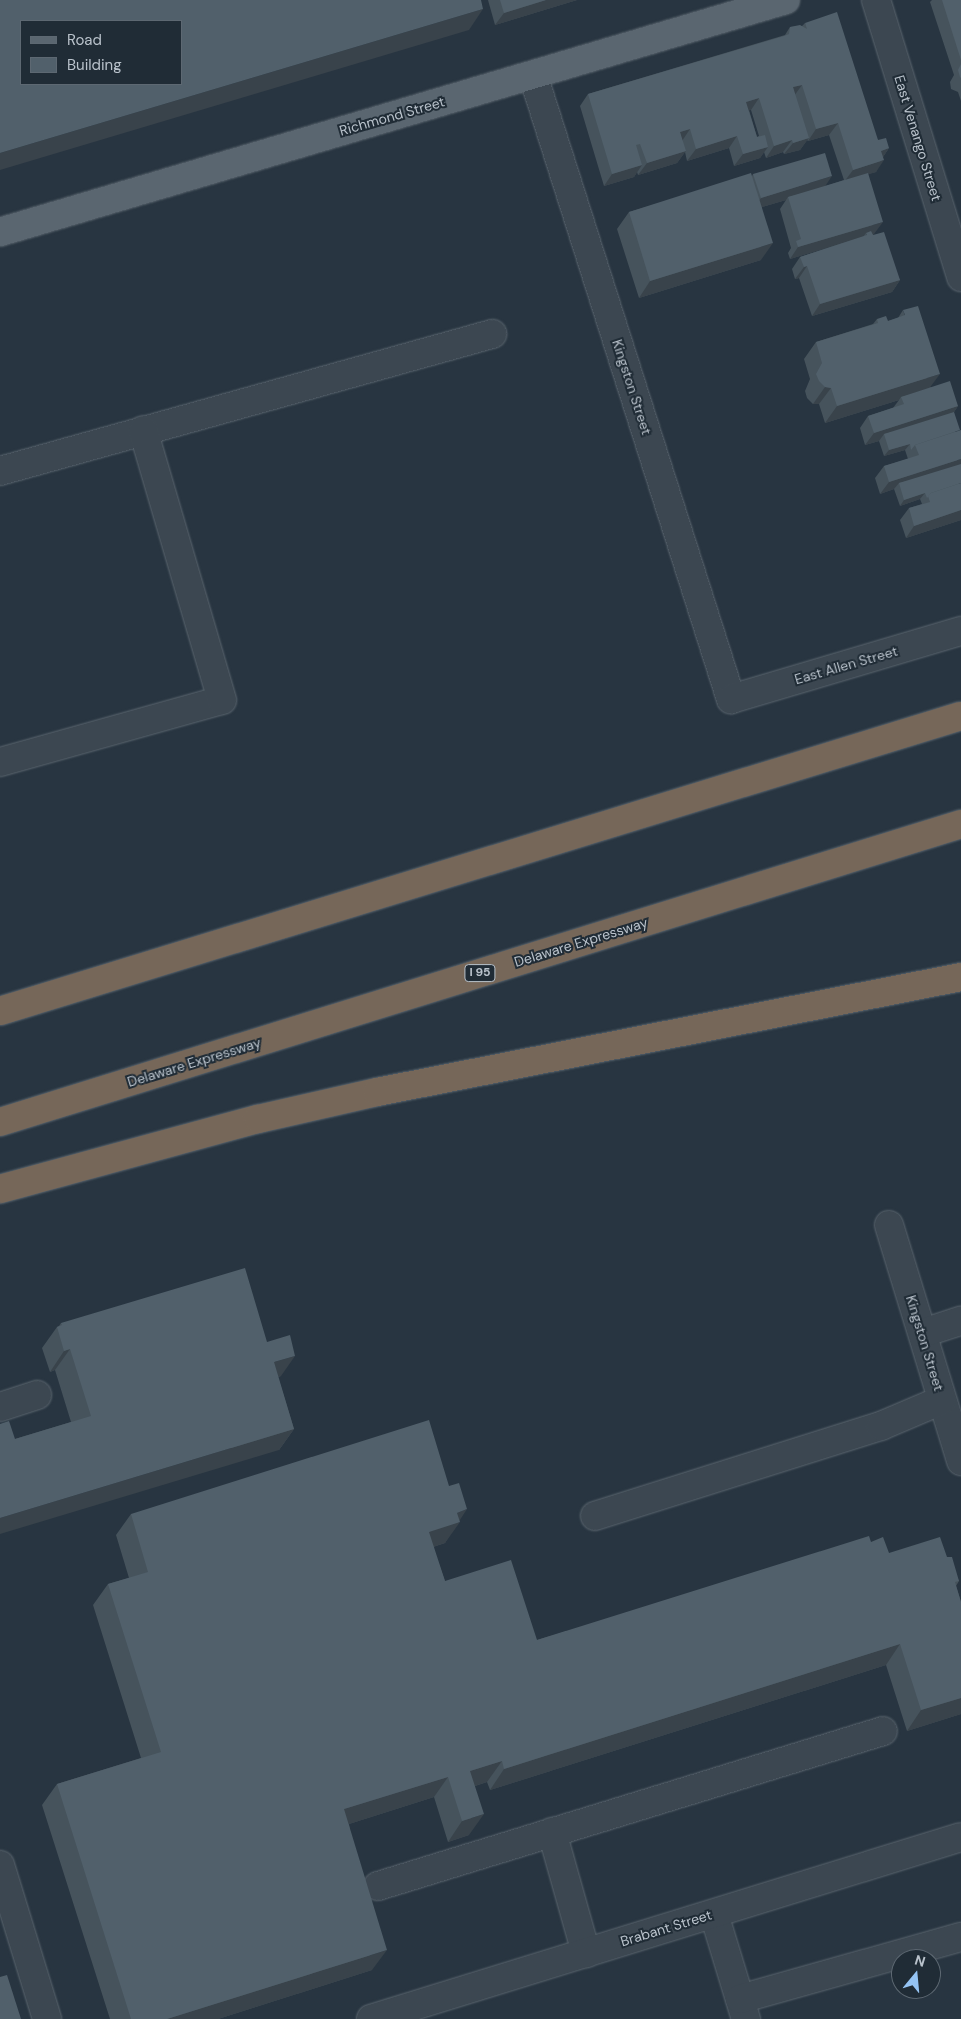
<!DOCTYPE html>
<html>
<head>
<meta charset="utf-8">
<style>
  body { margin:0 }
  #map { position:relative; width:961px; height:2019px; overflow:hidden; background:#283541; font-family:"DM Sans",sans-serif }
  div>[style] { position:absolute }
  .roads { filter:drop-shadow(0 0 1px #5a656e) drop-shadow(0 0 1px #5a656e) }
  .minor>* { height:28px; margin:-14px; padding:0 14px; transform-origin:14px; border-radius:14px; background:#3c4751 }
  .major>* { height:28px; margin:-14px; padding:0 14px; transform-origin:14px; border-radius:14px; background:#5a6670 }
  .highway>* { height:28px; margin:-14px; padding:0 14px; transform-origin:14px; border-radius:14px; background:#766759 }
  .wall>* { inset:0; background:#46535c }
  .shaded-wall>* { inset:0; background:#39434b }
  .building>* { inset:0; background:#51606b }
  span { translate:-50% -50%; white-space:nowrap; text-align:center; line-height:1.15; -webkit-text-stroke:4px #202c36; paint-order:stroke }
  .shield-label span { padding:1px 4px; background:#202c36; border:1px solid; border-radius:4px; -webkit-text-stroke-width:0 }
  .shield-label { font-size:12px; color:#b9c2cb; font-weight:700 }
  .street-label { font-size:14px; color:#b9c2cb }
  .legend { position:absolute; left:20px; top:20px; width:162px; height:65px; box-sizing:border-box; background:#202c36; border:1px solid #5d6872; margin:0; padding:6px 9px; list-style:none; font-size:15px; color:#b9c2cb }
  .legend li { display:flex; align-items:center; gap:10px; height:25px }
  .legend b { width:25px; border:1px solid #5d6872 }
  .north { position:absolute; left:891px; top:1949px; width:50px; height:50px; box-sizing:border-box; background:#202c36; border:1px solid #5d6872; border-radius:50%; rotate:17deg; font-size:14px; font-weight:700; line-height:20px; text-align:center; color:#b9c2cb }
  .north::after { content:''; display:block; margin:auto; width:18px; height:22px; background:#95c4f4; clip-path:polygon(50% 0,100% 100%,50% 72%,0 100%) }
</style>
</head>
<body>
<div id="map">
  <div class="roads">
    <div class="minor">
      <i style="left:876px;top:0;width:290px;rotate:72.9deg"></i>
      <i style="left:533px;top:75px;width:655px;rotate:72.4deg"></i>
      <i style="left:731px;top:699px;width:240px;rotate:-16.5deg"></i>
      <i style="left:0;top:471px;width:511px;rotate:-15.56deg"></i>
      <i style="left:0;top:762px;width:230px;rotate:-15.6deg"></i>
      <i style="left:222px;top:700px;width:281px;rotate:-106.3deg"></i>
      <i style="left:889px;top:1225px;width:247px;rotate:73deg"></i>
      <i style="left:923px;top:1333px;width:40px;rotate:-18deg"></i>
      <i style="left:0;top:1407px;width:39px;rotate:-18deg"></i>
      <i style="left:595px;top:1516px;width:300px;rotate:-17.5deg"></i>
      <i style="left:881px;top:1426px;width:66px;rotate:-23.1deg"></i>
      <i style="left:552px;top:1832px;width:126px;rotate:74.3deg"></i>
      <i style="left:0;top:1865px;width:161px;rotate:73deg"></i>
      <i style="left:378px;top:1886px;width:528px;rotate:-17.06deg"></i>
      <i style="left:714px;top:1914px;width:110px;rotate:73.1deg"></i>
      <i style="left:740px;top:1999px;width:230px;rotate:-15.7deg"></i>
      <i style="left:371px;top:2019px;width:617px;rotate:-17.14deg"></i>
    </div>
    <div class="major">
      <i style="left:0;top:232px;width:819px;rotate:-16.46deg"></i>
    </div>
    <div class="highway">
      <i style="left:0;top:1011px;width:1005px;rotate:-17.07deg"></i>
      <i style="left:0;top:1122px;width:1006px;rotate:-17.23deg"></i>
      <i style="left:0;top:1189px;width:267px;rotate:-15.2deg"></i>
      <i style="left:258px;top:1119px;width:122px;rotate:-12.8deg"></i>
      <i style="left:377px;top:1092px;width:595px;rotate:-11.14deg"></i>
    </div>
  </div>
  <div class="wall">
    <i style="clip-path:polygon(488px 0,577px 0,495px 25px)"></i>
    <i style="clip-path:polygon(932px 0,961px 0,961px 101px,958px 92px,951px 89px,950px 82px,954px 75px,930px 2px)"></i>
    <i style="clip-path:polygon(evenodd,805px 23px,878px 140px,889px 148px,883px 157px,876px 172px,868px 174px,874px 234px,873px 234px,900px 280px,892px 292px,812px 316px,799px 278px,795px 279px,792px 269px,800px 257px,842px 243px,790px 259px,788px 253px,791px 248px,780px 209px,786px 200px,762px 207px,761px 260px,639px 298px,617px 229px,629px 212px,752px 176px,753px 174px,826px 186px,844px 180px,829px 135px,808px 141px,807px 140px,800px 150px,784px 154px,783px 152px,766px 158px,764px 152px,760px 158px,734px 166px,729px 148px,687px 161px,685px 152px,677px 163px,638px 175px,637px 172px,634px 177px,604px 186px,580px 106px,588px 94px,785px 35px,790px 27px,802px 26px,805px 23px,749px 110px,751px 110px,759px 136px,757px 137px,749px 110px)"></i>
    <i style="clip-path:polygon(903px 310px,930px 387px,958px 406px,954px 412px,961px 520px,906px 538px,900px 520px,909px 508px,922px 504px,920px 499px,900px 506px,894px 489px,880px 494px,875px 478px,884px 466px,908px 459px,905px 450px,884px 456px,879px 441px,865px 445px,860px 428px,868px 416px,893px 408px,899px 400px,825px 423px,819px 404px,813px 404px,807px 398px,805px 391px,810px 379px,804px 359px,816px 342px,873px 324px,877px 319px,888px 321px,898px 318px)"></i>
    <i style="clip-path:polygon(61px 1323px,267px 1342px,281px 1376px,278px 1377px,294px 1429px,279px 1450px,15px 1439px,71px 1422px,55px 1370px,50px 1372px,42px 1348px,57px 1327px,59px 1326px)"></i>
    <i style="clip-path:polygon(131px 1514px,459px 1520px,445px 1543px,433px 1547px,445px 1581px,537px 1640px,871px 1542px,889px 1553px,947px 1557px,959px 1581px,956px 1586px,961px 1602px,961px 1714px,907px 1731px,886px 1665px,490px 1790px,487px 1782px,475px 1786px,469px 1835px,448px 1842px,434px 1797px,349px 1824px,372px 1970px,218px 2019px,110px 2019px,42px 1805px,57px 1784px,141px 1758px,93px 1605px,108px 1584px,129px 1578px,116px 1535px)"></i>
  </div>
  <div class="shaded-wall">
    <i style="clip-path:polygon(546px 0,577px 0,495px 25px,504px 13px)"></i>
    <i style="clip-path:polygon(483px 9px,469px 30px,0 170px,0 153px)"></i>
    <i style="clip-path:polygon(802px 85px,794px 96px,793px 87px)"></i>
    <i style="clip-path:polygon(759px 98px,751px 110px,738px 114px,746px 102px)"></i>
    <i style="clip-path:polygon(838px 123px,829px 135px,808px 141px,816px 129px)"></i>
    <i style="clip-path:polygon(690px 129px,682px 141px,680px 132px)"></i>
    <i style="clip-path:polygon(737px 136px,729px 148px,687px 161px,696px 149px)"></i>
    <i style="clip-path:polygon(809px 138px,800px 150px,784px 154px,793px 143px)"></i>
    <i style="clip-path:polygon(792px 140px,783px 152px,766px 158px,774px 146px)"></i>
    <i style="clip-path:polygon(768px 147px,760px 158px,734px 166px,743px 154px)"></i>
    <i style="clip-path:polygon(889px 148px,881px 160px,881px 151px)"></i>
    <i style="clip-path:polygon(686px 151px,677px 163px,638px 175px,647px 163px)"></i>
    <i style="clip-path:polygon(884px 160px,876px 172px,844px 182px,853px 170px)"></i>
    <i style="clip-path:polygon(642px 165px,634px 177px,604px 186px,612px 174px)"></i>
    <i style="clip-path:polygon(832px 176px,824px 188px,788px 197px,786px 200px,752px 210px,761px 198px)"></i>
    <i style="clip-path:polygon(883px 222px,874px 234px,867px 236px,866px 233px,863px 237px,790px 259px,798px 247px)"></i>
    <i style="clip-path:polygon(773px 243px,761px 260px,639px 298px,650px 281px)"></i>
    <i style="clip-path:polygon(807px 266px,799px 278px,795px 279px,804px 267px)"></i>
    <i style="clip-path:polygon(900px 280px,892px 292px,812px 316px,820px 304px)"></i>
    <i style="clip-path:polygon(940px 374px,928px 390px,901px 397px,899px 400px,825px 423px,837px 406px)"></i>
    <i style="clip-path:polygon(825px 387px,831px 388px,819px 404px,813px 404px)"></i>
    <i style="clip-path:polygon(958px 406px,950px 418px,884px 434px,879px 441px,865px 445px,874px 433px)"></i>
    <i style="clip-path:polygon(910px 444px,905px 450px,884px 456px,889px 450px)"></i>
    <i style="clip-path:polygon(961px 459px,961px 468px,899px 483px,894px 489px,880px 494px,889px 482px)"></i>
    <i style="clip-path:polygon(925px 493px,920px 499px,900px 506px,904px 500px)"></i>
    <i style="clip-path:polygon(961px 510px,961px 520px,906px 538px,914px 526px)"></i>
    <i style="clip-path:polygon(70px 1349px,55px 1370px,50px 1372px,64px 1351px)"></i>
    <i style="clip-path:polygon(295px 1356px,281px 1376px,259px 1383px,274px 1362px)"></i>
    <i style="clip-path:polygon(294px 1429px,279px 1450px,0 1534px,0 1518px)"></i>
    <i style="clip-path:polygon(467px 1509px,458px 1523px,460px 1522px,445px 1543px,414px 1553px,429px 1532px,457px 1513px)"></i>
    <i style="clip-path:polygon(900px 1644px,886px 1665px,490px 1790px,504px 1769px)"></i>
    <i style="clip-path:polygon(961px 1698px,961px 1714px,907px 1731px,921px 1710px)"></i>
    <i style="clip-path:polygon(502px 1761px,487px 1782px,456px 1792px,470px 1771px)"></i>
    <i style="clip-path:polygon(448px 1777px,434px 1797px,330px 1830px,344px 1809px)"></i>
    <i style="clip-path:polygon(484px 1814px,469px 1835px,448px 1842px,462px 1821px)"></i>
    <i style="clip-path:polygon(387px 1950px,372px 1970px,218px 2019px,167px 2019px)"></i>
  </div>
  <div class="building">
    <i style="clip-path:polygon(evenodd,0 0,481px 0,483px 9px,0 153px,0 0,21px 21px,181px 21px,181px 84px,21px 84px,21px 21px)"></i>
    <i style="clip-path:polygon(500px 0,546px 0,504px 13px)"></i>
    <i style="clip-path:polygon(942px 0,961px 0,961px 60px)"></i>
    <i style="clip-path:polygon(837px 12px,878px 140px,886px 138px,889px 148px,881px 151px,884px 160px,853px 170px,838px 123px,816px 129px,802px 85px,793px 87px,809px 138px,793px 143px,792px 140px,774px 146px,759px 98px,746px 102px,757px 137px,765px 135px,768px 147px,743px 154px,737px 136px,696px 149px,690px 129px,680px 132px,686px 151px,647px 163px,640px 144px,636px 145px,642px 165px,612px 174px,588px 94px,784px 36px,789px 34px,790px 27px,800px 25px,807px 29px,805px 23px)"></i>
    <i style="clip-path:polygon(961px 64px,961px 78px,960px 77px,958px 70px)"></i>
    <i style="clip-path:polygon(825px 153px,832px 176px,761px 198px,753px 174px)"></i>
    <i style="clip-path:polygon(751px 173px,773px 243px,650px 281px,629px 212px)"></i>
    <i style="clip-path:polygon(868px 173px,883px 222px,798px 247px,796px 241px,801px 239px,788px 197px)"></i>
    <i style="clip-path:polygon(871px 231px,873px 235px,884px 232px,900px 280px,820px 304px,807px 266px,804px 267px,800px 257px,867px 235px,866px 233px)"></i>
    <i style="clip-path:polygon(918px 306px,940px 374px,837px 406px,831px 388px,825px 387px,819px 381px,816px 374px,822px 363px,816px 342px,878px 323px,877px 319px,886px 316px,888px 321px,905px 315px,903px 310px)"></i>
    <i style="clip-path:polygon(950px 381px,958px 406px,874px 433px,868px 416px,904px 404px,901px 397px)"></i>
    <i style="clip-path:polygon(954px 412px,960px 430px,915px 445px,911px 450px,910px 444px,889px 450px,884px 434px)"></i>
    <i style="clip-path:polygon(961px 430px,961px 459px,889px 482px,884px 466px,919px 455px,915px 445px)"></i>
    <i style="clip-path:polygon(961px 464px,961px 483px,931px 493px,927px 498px,925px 493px,904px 500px,899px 483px)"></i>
    <i style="clip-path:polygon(961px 483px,961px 510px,914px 526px,909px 508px,930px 502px,928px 496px,931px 493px)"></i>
    <i style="clip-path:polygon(245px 1268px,267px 1342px,290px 1335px,295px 1356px,274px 1362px,294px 1429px,0 1518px,0 1424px,9px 1421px,15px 1439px,91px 1416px,70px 1349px,64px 1351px,57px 1327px,62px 1325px,61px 1323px)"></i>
    <i style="clip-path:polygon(429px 1420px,449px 1486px,459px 1483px,467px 1509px,457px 1513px,460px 1522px,429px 1532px,445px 1581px,511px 1560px,537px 1640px,869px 1536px,871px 1542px,883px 1537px,889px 1553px,940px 1537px,947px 1557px,952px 1557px,959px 1581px,955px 1582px,961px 1602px,961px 1698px,921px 1710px,900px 1644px,504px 1769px,502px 1761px,470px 1771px,484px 1814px,462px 1821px,448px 1777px,344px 1809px,387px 1950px,167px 2019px,131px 2019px,57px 1784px,161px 1752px,108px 1584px,148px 1572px,131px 1514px)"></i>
    <i style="clip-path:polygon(7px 1975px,21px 2019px,0 2019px,0 1977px)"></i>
  </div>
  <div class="shield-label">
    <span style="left:480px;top:973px">I 95</span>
  </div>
  <div class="street-label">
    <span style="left:392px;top:116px;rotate:-16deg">Richmond Street</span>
    <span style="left:918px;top:138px;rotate:73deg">East Venango Street</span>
    <span style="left:632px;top:387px;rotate:72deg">Kingston Street</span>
    <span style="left:846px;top:665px;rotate:-16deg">East Allen Street</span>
    <span style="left:581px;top:942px;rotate:-17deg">Delaware Expressway</span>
    <span style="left:194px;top:1062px;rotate:-17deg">Delaware Expressway</span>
    <span style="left:925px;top:1343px;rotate:73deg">Kingston Street</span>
    <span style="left:666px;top:1928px;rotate:-17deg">Brabant Street</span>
  </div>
  <ul class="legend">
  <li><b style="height:6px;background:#5a6670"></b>Road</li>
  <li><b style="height:14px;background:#51606b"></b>Building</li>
  </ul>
  <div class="north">N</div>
</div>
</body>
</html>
